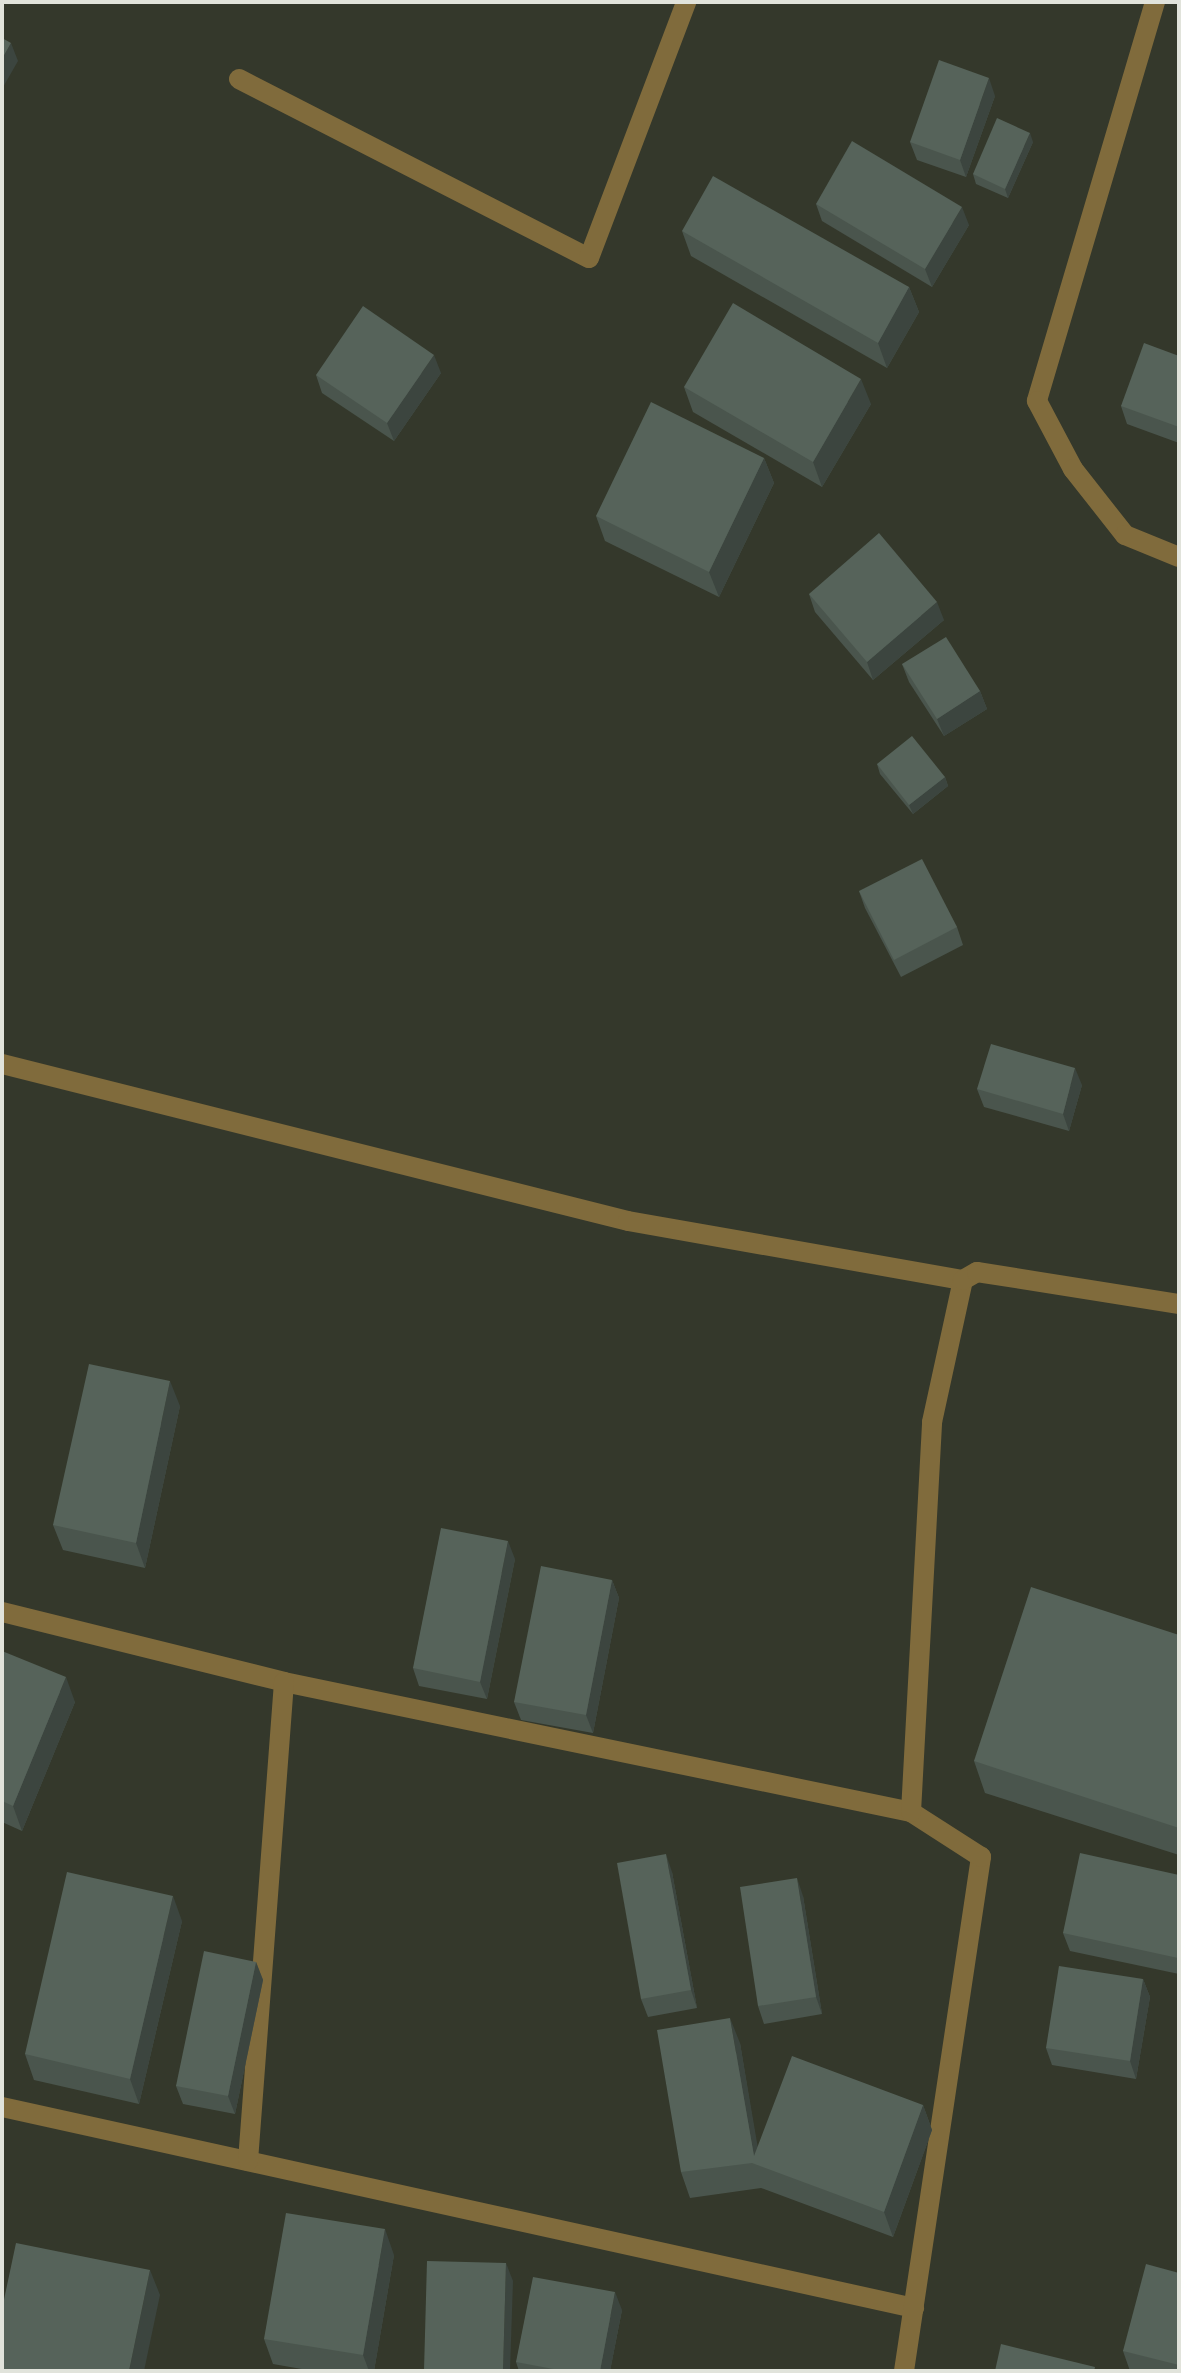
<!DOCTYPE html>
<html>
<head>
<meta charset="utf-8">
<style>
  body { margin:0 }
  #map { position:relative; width:1181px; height:2373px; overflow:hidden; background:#34382b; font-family:Montserrat,sans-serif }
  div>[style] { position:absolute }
  .street>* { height:20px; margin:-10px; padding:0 10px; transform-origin:10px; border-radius:10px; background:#806b3c }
  .wall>* { inset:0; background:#4a554d }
  .shaded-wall>* { inset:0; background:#3c453f }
  .building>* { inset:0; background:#56635a }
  span { translate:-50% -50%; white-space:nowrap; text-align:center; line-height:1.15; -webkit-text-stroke:7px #1d1e18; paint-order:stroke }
  .frame { position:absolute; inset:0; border:4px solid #e1e3db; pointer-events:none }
</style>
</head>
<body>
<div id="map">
  <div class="street">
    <i style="left:1155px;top:2px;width:416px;rotate:106.5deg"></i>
    <i style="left:1037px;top:401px;width:77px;rotate:62.1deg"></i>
    <i style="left:1073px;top:469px;width:84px;rotate:51.8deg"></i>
    <i style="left:1125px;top:535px;width:58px;rotate:22.2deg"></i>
    <i style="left:239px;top:79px;width:393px;rotate:27.1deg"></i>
    <i style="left:589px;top:258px;width:274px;rotate:-69.2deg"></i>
    <i style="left:2px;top:1064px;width:645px;rotate:14.08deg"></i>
    <i style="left:628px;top:1221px;width:340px;rotate:10deg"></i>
    <i style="left:2px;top:1612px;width:291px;rotate:13.9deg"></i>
    <i style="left:284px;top:1682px;width:640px;rotate:11.71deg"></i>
    <i style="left:2px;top:2107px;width:934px;rotate:12.43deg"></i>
    <i style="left:248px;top:2161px;width:480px;rotate:-85.7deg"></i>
    <i style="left:904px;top:2371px;width:520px;rotate:-81.48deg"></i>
    <i style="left:981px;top:1857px;width:83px;rotate:-147.3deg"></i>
    <i style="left:911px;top:1812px;width:391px;rotate:-86.9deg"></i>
    <i style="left:932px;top:1422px;width:145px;rotate:-77.7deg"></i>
    <i style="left:963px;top:1280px;width:16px;rotate:-30deg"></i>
    <i style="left:977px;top:1272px;width:205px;rotate:9deg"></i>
  </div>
  <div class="wall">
    <i style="clip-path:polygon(995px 96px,966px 177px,917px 160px,910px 142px)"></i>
    <i style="clip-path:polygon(1033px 142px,1008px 198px,976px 184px,973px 174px)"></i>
    <i style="clip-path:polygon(816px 204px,969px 225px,932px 287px,822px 221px)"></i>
    <i style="clip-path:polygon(682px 231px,909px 287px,919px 312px,887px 368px,691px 256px)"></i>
    <i style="clip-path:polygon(1179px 356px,1179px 443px,1127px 424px,1121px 406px)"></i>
    <i style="clip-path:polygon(441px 373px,394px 441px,322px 393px,316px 375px)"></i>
    <i style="clip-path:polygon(684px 387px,871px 404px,822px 487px,693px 412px)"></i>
    <i style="clip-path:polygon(764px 458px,774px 483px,719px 597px,605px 541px,596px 516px)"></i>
    <i style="clip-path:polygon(809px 594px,944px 620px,873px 680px,815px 612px)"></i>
    <i style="clip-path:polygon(902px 664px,980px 691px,987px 709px,944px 736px,909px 682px)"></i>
    <i style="clip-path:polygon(877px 764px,945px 777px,948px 786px,913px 814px,880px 774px)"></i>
    <i style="clip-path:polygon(859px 891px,957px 927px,963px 945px,901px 977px,865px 908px)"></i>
    <i style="clip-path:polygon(1082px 1085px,1069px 1131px,984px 1107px,977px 1089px)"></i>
    <i style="clip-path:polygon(180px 1406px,145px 1568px,63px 1550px,53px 1525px)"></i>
    <i style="clip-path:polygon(515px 1559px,487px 1699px,419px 1686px,413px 1668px)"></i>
    <i style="clip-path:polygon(612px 1580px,619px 1598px,593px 1733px,521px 1720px,514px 1702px)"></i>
    <i style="clip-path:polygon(1179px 1635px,1179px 1855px,985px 1793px,974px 1761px)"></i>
    <i style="clip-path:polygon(2px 1651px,75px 1702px,22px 1831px,2px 1822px)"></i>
    <i style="clip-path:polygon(672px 1872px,697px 2008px,648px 2017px,641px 1999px)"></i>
    <i style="clip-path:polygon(1179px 1875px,1179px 1974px,1070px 1951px,1063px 1933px)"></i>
    <i style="clip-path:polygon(803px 1896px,822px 2014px,764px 2024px,758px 2006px)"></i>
    <i style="clip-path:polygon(182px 1921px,139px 2104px,34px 2080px,25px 2054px)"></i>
    <i style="clip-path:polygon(256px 1962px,263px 1980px,235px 2114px,183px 2104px,176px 2086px)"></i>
    <i style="clip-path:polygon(1143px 1979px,1150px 1997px,1136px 2079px,1052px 2065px,1046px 2048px)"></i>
    <i style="clip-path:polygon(740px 2043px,757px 2147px,923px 2105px,932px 2130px,893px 2237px,761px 2188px,690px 2198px,681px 2172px)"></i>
    <i style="clip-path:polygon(394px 2255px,374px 2371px,313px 2371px,273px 2364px,264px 2339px)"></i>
    <i style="clip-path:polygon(1179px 2273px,1179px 2371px,1130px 2371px,1123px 2351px)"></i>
    <i style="clip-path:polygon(622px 2310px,610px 2371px,519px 2371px,516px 2362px)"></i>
  </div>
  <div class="shaded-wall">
    <i style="clip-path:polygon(11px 43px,18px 61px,2px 89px,2px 59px)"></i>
    <i style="clip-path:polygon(989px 78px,995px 96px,966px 177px,960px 160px)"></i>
    <i style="clip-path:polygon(1030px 133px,1033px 142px,1008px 198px,1005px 189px)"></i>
    <i style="clip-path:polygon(962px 207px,969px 225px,932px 287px,925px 269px)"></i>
    <i style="clip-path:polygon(909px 287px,919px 312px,887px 368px,878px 343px)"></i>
    <i style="clip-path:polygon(434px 355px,441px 373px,394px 441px,387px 423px)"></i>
    <i style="clip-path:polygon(861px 379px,871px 404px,822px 487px,813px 462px)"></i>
    <i style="clip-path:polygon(764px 458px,774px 483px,719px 597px,709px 572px)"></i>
    <i style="clip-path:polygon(937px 602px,944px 620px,873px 680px,867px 662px)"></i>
    <i style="clip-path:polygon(980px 691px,987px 709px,944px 736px,937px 719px)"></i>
    <i style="clip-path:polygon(945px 777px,948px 786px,913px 814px,909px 805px)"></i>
    <i style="clip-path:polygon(1075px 1068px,1082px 1085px,1069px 1131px,1063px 1114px)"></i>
    <i style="clip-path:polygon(170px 1381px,180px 1406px,145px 1568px,136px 1543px)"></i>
    <i style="clip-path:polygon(508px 1541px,515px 1559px,487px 1699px,480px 1682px)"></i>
    <i style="clip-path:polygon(612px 1580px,619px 1598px,593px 1733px,586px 1715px)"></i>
    <i style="clip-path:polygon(66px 1677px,75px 1702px,22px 1831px,13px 1806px)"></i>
    <i style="clip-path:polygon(666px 1854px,672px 1872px,697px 2008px,691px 1990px)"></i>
    <i style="clip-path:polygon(797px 1878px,803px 1896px,822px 2014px,816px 1997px)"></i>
    <i style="clip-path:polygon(173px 1896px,182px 1921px,139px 2104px,130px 2079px)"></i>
    <i style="clip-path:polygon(256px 1962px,263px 1980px,235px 2114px,228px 2096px)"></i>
    <i style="clip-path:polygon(1143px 1979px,1150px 1997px,1136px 2079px,1130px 2061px)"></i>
    <i style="clip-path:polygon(730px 2018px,740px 2043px,761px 2166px,754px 2156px)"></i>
    <i style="clip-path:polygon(923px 2105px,932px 2130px,893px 2237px,884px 2212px)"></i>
    <i style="clip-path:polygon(385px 2229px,394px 2255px,374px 2371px,369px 2371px,363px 2355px)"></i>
    <i style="clip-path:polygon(506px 2263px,513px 2281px,510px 2371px,503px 2371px)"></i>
    <i style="clip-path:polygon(150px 2270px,160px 2295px,144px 2371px,129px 2371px)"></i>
    <i style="clip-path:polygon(615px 2292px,622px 2310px,610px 2371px,600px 2371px)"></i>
  </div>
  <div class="building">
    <i style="clip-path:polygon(2px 38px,11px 43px,2px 59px)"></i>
    <i style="clip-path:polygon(939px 60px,989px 78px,960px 160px,910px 142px)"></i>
    <i style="clip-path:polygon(997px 118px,1030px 133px,1005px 189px,973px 174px)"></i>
    <i style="clip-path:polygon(852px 141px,962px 207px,925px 269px,816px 204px)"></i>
    <i style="clip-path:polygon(713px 176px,909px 287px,878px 343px,682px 231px)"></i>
    <i style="clip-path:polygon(733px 303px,861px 379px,813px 462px,684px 387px)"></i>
    <i style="clip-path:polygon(363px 306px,434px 355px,387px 423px,316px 375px)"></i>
    <i style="clip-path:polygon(1144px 343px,1179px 356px,1179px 427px,1121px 406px)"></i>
    <i style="clip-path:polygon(651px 402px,764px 458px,709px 572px,596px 516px)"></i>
    <i style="clip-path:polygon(879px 533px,937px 602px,867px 662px,809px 594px)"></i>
    <i style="clip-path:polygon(946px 637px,980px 691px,937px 719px,902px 664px)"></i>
    <i style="clip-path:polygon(912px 736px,945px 777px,909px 805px,877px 764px)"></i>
    <i style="clip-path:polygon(922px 859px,957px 927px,894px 960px,859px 891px)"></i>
    <i style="clip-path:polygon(991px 1044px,1075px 1068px,1063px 1114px,977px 1089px)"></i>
    <i style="clip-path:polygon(89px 1364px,170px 1381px,136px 1543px,53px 1525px)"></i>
    <i style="clip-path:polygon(441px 1528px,508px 1541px,480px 1682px,413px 1668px)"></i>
    <i style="clip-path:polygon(541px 1566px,612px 1580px,586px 1715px,514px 1702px)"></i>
    <i style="clip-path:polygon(1031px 1587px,1179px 1635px,1179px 1828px,974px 1761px)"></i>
    <i style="clip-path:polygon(2px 1651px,66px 1677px,13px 1806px,2px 1801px)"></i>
    <i style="clip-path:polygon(1080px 1853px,1179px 1875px,1179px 1952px,1178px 1958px,1063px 1933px)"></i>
    <i style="clip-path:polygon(666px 1854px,691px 1990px,641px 1999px,617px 1863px)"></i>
    <i style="clip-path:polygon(67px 1872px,173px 1896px,130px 2079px,25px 2054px)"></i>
    <i style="clip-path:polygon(797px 1878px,816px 1997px,758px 2006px,740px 1887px)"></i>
    <i style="clip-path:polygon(204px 1951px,256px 1962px,228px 2096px,176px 2086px)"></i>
    <i style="clip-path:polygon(1059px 1966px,1143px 1979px,1130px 2061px,1046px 2048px)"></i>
    <i style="clip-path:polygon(730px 2018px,754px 2156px,792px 2056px,923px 2105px,884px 2212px,752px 2163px,681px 2172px,657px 2030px)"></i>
    <i style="clip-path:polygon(286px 2213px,385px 2229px,363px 2355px,264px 2339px)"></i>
    <i style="clip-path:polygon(16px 2243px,150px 2270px,129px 2371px,2px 2371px,2px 2309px)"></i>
    <i style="clip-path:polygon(427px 2261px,506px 2263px,503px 2371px,424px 2371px)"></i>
    <i style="clip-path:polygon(1146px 2264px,1179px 2273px,1179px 2365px,1123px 2351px)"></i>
    <i style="clip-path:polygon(533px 2277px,615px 2292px,600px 2371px,564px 2371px,516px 2362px)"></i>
    <i style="clip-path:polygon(1001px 2344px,1095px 2367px,1094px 2371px,995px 2371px)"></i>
  </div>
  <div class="frame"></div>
</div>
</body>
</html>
